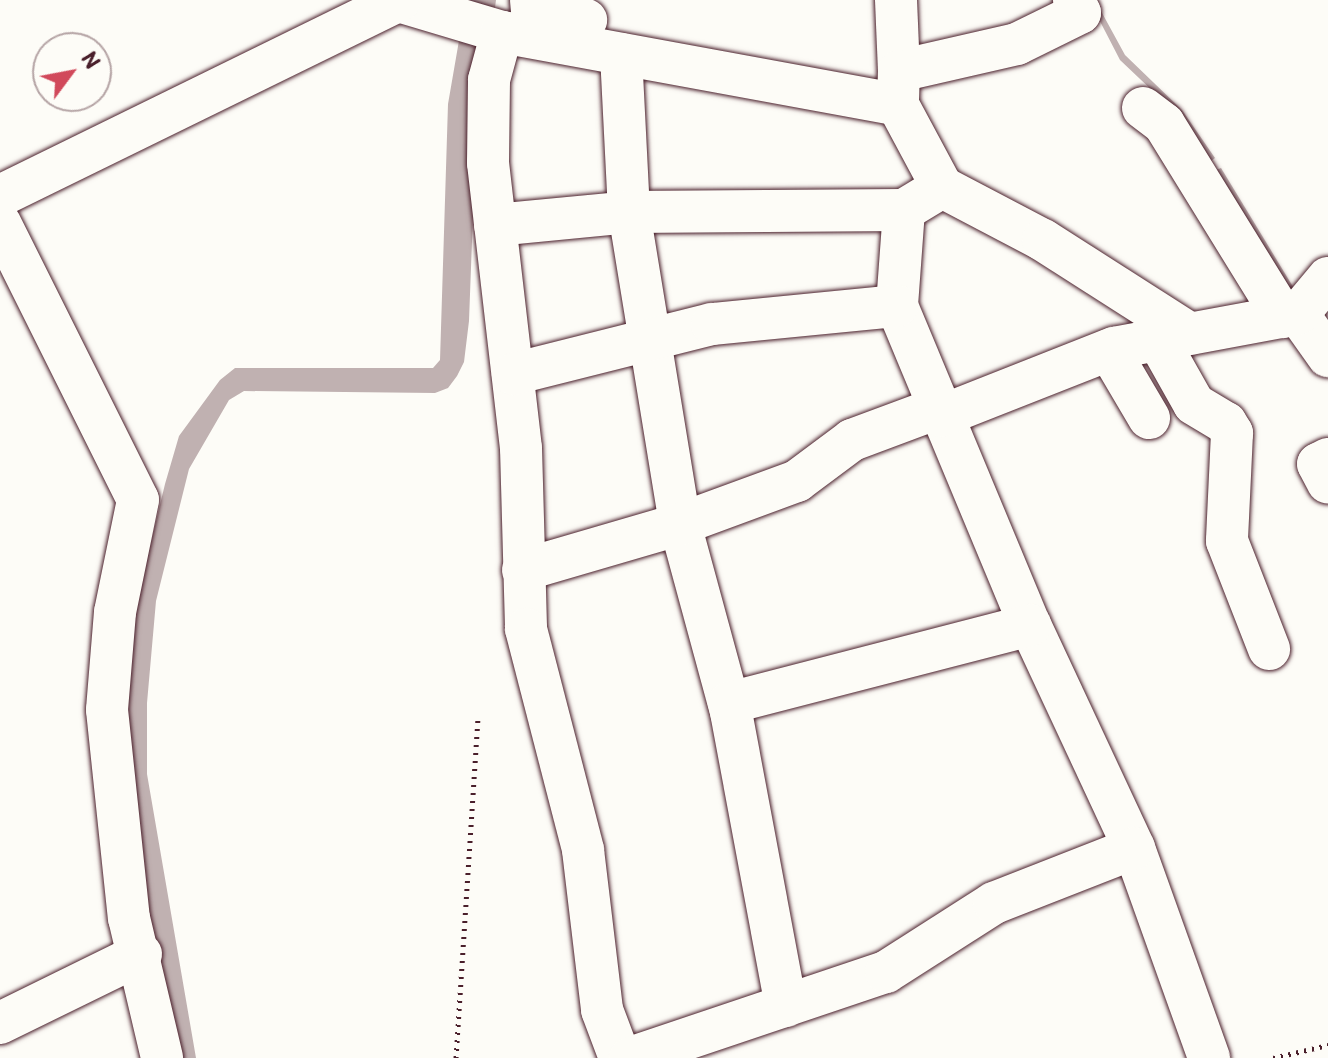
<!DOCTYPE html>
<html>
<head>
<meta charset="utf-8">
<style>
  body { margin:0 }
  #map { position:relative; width:1328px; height:1058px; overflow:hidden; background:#fdfcf7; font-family:Itim,sans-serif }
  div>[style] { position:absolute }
  .water>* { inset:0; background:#c0b1b1 }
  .path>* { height:5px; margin-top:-2.5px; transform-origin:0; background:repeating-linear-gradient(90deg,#4a1f2b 0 2px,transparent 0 8px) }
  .roads { filter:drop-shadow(0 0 2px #4a1f2b) drop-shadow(0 0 2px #4a1f2b) }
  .minor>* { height:42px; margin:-21px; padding:0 21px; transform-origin:21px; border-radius:21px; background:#fdfcf7 }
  span { translate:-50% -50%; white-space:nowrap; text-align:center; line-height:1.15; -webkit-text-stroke:7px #fdfcf7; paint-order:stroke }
  .north { position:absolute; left:32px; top:32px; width:80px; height:80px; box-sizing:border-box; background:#fdfcf7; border:2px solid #b5a4a5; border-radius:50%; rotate:58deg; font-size:22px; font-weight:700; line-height:32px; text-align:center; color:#4a1f2b }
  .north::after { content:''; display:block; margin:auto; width:28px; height:36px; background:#d1495b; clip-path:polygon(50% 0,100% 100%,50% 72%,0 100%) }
</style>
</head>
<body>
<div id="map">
  <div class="water">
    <i style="clip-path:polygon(466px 0,496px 0,475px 161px,469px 321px,464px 362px,457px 376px,448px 388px,435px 393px,244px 391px,229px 400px,189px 469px,156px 601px,147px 703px,147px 774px,196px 1058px,174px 1058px,143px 886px,125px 723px,138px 596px,165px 484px,179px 436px,220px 380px,235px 368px,433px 368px,440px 360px,448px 104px)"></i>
    <i style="clip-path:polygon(1089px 0,1095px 0,1125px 55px,1182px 110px,1215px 158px,1211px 161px,1159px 97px,1120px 60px)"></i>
    <i style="clip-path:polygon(1221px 168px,1295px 290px,1290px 293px,1216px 170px)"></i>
  </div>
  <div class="path">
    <i style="left:456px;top:1058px;width:344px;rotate:-86.3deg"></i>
    <i style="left:1273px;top:1058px;width:57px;rotate:-13.3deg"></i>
  </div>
  <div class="roads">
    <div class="minor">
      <i style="left:531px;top:0;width:11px;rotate:85deg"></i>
      <i style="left:532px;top:11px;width:55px;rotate:9.5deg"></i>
      <i style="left:896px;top:0;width:71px;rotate:87.6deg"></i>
      <i style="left:1074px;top:0;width:14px;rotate:65deg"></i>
      <i style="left:1080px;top:13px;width:70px;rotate:153.8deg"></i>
      <i style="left:1017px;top:44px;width:121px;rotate:167.1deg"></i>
      <i style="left:899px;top:71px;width:34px;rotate:92deg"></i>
      <i style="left:898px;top:105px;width:93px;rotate:61.8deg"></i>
      <i style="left:942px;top:187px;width:114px;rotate:27.7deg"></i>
      <i style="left:1043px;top:240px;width:174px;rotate:32.6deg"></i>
      <i style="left:398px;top:1px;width:109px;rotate:16.6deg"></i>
      <i style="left:502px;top:32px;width:403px;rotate:10.4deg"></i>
      <i style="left:502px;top:32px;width:50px;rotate:105.2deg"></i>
      <i style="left:489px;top:80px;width:83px;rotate:90.7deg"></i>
      <i style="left:488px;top:163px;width:287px;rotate:83.4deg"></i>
      <i style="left:521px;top:448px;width:181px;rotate:88.4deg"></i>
      <i style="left:526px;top:629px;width:228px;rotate:75.5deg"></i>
      <i style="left:583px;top:850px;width:161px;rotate:83.2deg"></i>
      <i style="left:602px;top:1010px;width:51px;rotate:69.4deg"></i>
      <i style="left:621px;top:54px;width:158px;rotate:87.1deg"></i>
      <i style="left:629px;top:212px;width:316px;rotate:80.7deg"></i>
      <i style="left:680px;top:524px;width:195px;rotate:74.8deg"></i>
      <i style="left:731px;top:712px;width:299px;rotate:79.4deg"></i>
      <i style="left:1143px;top:108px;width:26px;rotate:37deg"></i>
      <i style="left:1164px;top:124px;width:227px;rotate:58.3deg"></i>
      <i style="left:942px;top:187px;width:44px;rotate:148.8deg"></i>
      <i style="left:904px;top:210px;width:96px;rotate:94.2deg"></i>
      <i style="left:897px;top:306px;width:346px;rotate:67.4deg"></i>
      <i style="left:1030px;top:625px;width:246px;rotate:65deg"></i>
      <i style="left:1134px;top:848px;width:223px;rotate:70.3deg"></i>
      <i style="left:0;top:196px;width:445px;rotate:-26.1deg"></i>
      <i style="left:0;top:223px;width:309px;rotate:63.5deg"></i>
      <i style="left:138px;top:500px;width:114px;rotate:101.6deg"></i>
      <i style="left:115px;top:612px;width:98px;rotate:94.7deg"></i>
      <i style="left:107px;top:710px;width:209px;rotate:84deg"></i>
      <i style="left:129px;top:918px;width:144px;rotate:76.7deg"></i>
      <i style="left:495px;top:225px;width:135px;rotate:-5.5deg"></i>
      <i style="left:629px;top:212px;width:275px;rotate:-0.4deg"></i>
      <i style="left:1298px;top:314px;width:52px;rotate:54.5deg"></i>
      <i style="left:1158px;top:340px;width:73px;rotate:60.6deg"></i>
      <i style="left:1194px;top:404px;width:37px;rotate:31deg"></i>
      <i style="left:1226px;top:423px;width:12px;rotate:59deg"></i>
      <i style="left:1232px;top:433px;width:108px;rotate:92.7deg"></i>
      <i style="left:1227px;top:541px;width:116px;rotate:68.7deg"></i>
      <i style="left:1109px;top:350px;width:79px;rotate:59.5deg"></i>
      <i style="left:513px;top:374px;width:205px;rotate:-14.1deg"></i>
      <i style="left:712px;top:324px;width:186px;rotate:-5.6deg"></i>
      <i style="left:941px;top:416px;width:186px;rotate:-21.5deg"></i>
      <i style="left:1114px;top:348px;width:187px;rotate:-10.5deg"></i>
      <i style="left:1298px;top:314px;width:47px;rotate:-50.2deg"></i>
      <i style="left:1328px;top:459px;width:11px;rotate:153deg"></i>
      <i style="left:1318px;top:464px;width:21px;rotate:62deg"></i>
      <i style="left:523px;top:570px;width:164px;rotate:-16.3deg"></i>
      <i style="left:680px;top:524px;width:125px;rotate:-20.2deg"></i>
      <i style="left:797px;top:481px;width:69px;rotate:-36.7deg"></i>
      <i style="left:852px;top:440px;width:92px;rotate:-20.4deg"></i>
      <i style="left:729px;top:703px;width:311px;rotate:-14.5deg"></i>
      <i style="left:0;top:1023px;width:157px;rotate:-26.1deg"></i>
      <i style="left:630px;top:1058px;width:270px;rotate:-18.6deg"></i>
      <i style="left:886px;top:972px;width:128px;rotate:-32.6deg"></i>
      <i style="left:994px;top:903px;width:150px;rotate:-21.4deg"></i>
    </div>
  </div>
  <div class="north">N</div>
</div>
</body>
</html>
